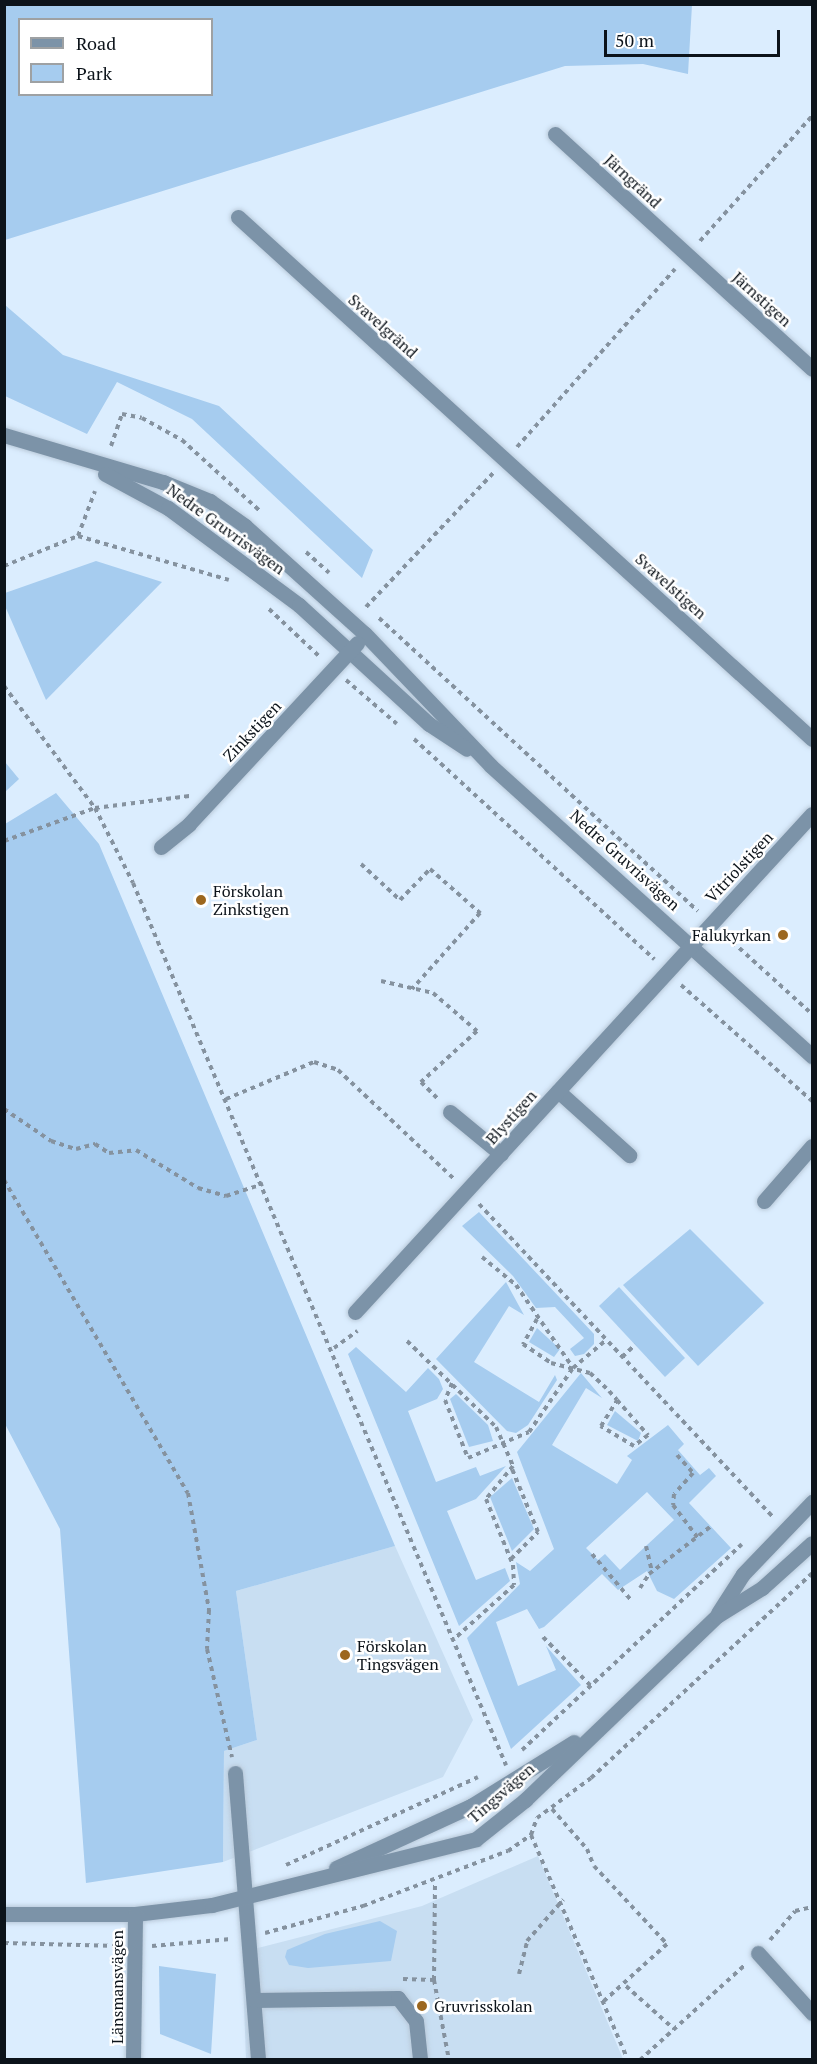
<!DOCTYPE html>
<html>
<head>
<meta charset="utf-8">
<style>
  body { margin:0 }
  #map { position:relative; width:817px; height:2064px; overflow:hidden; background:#dbedfe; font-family:"PT Serif",serif }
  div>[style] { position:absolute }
  .built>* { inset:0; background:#c8def2 }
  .green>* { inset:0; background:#a6ccef }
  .path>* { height:4px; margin-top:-2px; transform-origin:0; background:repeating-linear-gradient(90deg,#85929f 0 4.5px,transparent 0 9px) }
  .roads { filter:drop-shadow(0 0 2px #bacada) drop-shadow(0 0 2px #bacada) }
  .minor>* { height:15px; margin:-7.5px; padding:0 7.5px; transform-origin:7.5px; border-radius:7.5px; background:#7c93a8 }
  .dots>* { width:16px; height:16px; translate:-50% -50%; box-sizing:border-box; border:3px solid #fff; border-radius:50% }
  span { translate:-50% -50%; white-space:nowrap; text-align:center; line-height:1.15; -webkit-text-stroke:5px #fff; paint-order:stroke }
  .street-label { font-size:16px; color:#0c131a }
  .poi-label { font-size:16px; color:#0c131a }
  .left { translate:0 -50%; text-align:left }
  .right { translate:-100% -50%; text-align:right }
  .frame { position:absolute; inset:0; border:6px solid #0c131a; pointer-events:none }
  .legend { position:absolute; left:18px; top:18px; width:195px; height:78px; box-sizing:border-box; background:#fff; border:2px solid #9ea1a3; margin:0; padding:8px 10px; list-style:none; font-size:18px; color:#0c131a }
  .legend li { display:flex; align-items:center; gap:12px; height:30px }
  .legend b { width:30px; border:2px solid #9ea1a3 }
  .scale { position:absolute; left:604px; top:30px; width:176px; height:27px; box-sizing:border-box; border:3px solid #0c131a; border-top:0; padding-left:8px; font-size:18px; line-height:21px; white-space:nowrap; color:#0c131a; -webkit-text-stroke:4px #fff; paint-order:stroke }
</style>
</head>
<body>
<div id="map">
  <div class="built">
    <i style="clip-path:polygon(395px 1546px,473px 1720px,443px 1777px,223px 1862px,224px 1751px,257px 1740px,236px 1591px)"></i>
    <i style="clip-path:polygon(538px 1856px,623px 2059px,246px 2059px,242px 1952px,422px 1906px)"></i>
  </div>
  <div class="green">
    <i style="clip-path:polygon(evenodd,4px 5px,5px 4px,692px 5px,688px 74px,643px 64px,565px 66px,5px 240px,4px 5px,20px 20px,212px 20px,212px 94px,20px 94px,20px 20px)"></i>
    <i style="clip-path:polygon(5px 305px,63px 355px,219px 406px,373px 550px,362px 578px,192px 419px,117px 382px,87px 434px,5px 396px)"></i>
    <i style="clip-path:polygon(96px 561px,162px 582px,46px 700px,5px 606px,5px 593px)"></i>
    <i style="clip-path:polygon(5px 762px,19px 779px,5px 792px,4px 792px)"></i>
    <i style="clip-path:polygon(56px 793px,99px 844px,395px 1546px,236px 1591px,257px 1740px,224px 1751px,223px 1862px,86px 1883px,60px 1529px,4px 1422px,5px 824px)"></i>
    <i style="clip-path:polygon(479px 1212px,594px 1334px,594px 1344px,584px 1354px,575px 1356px,570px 1349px,584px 1338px,555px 1307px,536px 1308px,513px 1276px,462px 1226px)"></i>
    <i style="clip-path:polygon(690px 1229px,764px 1303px,698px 1366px,623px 1285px)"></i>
    <i style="clip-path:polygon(506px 1282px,524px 1315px,509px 1306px,474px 1362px,539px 1402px,555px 1375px,557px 1380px,528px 1425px,516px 1433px,507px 1431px,436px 1359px)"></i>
    <i style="clip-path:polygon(619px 1287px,685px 1358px,665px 1377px,599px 1306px)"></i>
    <i style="clip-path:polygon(537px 1328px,560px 1349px,554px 1357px,529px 1342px)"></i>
    <i style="clip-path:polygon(356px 1347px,406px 1392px,428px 1368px,439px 1379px,443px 1389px,437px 1399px,408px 1411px,436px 1482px,476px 1467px,480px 1476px,506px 1466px,476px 1499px,447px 1511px,476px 1580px,505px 1568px,510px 1581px,459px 1626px,348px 1354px)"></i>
    <i style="clip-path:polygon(evenodd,581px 1373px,602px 1398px,586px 1388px,552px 1445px,617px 1484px,632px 1460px,627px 1456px,668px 1425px,684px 1444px,678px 1450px,700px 1475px,709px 1468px,716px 1476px,689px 1503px,731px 1548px,674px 1599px,657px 1591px,647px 1571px,618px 1590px,602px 1574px,544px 1627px,539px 1629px,527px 1609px,496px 1622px,518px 1686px,556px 1670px,546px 1646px,581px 1685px,511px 1749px,467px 1638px,520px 1584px,516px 1562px,530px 1571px,554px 1549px,517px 1452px,581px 1373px,647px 1492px,674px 1520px,620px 1570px,605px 1554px,598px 1560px,586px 1548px,647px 1492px)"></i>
    <i style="clip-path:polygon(456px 1394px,488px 1425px,493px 1441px,469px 1447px,450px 1399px)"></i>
    <i style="clip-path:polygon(615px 1411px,641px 1433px,638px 1441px,607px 1425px)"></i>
    <i style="clip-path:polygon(512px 1478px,534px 1529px,512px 1551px,490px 1497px)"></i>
    <i style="clip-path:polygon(380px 1921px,397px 1931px,391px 1961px,308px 1968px,289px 1965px,285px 1957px,287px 1950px,325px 1934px)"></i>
    <i style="clip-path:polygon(159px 1966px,216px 1974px,211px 2054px,160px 2034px)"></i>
  </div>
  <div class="path">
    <i style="left:700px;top:241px;width:168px;rotate:-48.1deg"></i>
    <i style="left:111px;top:446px;width:34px;rotate:-71deg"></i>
    <i style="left:122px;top:414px;width:20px;rotate:11deg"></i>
    <i style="left:142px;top:418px;width:46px;rotate:28.8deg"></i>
    <i style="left:182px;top:440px;width:105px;rotate:42.3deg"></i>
    <i style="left:517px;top:447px;width:238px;rotate:-48.4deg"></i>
    <i style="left:78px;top:536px;width:157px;rotate:16.2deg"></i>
    <i style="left:306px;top:552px;width:31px;rotate:42deg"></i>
    <i style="left:4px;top:566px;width:80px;rotate:-22.1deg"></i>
    <i style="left:78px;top:536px;width:48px;rotate:-69.3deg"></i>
    <i style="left:366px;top:607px;width:185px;rotate:-46.5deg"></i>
    <i style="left:269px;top:609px;width:70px;rotate:43.3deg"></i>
    <i style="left:379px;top:618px;width:433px;rotate:42.6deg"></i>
    <i style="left:346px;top:680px;width:67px;rotate:40.8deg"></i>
    <i style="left:4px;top:686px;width:152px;rotate:53.3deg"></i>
    <i style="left:95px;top:808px;width:84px;rotate:63.1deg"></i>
    <i style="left:133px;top:883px;width:958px;rotate:67.08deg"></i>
    <i style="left:414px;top:739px;width:326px;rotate:42.5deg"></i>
    <i style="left:4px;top:841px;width:97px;rotate:-19.9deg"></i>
    <i style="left:95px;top:808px;width:95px;rotate:-7.3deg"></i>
    <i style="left:361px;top:864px;width:53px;rotate:42.7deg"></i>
    <i style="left:400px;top:900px;width:43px;rotate:-45.9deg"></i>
    <i style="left:430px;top:869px;width:67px;rotate:41.3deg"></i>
    <i style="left:480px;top:913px;width:102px;rotate:131.8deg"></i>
    <i style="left:726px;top:936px;width:116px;rotate:42.2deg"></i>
    <i style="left:381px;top:981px;width:53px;rotate:13deg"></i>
    <i style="left:433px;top:993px;width:58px;rotate:40.8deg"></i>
    <i style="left:477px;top:1031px;width:76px;rotate:137.7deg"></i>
    <i style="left:421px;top:1082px;width:23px;rotate:45deg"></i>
    <i style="left:681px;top:985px;width:175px;rotate:41.5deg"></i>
    <i style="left:226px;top:1099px;width:95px;rotate:-22.8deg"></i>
    <i style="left:314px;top:1062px;width:25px;rotate:18deg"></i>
    <i style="left:338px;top:1070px;width:158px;rotate:43.2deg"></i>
    <i style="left:4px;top:1109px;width:57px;rotate:34.2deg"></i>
    <i style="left:51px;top:1141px;width:26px;rotate:18deg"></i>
    <i style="left:76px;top:1149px;width:20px;rotate:-15deg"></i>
    <i style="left:95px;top:1144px;width:17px;rotate:33deg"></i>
    <i style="left:109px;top:1153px;width:27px;rotate:-6deg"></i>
    <i style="left:136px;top:1150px;width:73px;rotate:31.5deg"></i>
    <i style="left:198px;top:1188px;width:29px;rotate:16deg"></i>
    <i style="left:226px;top:1196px;width:39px;rotate:-18deg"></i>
    <i style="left:4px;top:1180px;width:363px;rotate:59.6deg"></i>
    <i style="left:188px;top:1493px;width:119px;rotate:79.8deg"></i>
    <i style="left:209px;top:1610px;width:39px;rotate:93deg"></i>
    <i style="left:207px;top:1649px;width:111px;rotate:77deg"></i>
    <i style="left:479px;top:1204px;width:431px;rotate:46.8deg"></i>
    <i style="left:482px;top:1257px;width:44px;rotate:39.5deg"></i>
    <i style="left:516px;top:1285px;width:101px;rotate:55.5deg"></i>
    <i style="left:537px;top:1319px;width:29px;rotate:119deg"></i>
    <i style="left:523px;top:1344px;width:34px;rotate:34deg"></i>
    <i style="left:551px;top:1363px;width:40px;rotate:14.4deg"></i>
    <i style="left:590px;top:1373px;width:26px;rotate:43deg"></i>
    <i style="left:609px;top:1391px;width:12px;rotate:48deg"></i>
    <i style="left:617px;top:1400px;width:47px;rotate:48.5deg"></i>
    <i style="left:648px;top:1435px;width:18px;rotate:142deg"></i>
    <i style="left:634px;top:1446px;width:39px;rotate:-149deg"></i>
    <i style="left:601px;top:1426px;width:31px;rotate:-58deg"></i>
    <i style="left:407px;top:1341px;width:124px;rotate:44deg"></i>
    <i style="left:496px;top:1427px;width:43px;rotate:66.4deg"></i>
    <i style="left:513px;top:1466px;width:43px;rotate:129.3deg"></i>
    <i style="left:486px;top:1499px;width:71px;rotate:67.8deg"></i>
    <i style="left:513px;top:1565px;width:20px;rotate:87deg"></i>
    <i style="left:514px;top:1585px;width:81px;rotate:138deg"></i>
    <i style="left:334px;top:1348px;width:29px;rotate:-36deg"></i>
    <i style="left:622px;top:1357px;width:18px;rotate:-43deg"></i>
    <i style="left:452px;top:1383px;width:18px;rotate:112deg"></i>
    <i style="left:445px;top:1400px;width:62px;rotate:68.4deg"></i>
    <i style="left:468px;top:1458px;width:66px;rotate:-23.1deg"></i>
    <i style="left:529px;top:1432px;width:78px;rotate:-55.5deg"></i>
    <i style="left:573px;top:1368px;width:43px;rotate:-40.3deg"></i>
    <i style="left:677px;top:1455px;width:24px;rotate:48deg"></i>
    <i style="left:693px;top:1473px;width:28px;rotate:132deg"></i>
    <i style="left:674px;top:1494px;width:11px;rotate:95deg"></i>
    <i style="left:673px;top:1505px;width:41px;rotate:52.9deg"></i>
    <i style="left:646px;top:1546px;width:27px;rotate:77deg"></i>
    <i style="left:592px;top:1554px;width:59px;rotate:49.8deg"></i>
    <i style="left:511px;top:1559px;width:38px;rotate:-45deg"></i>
    <i style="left:538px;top:1532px;width:68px;rotate:-112.4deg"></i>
    <i style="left:640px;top:1588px;width:17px;rotate:-57deg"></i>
    <i style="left:649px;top:1574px;width:78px;rotate:-37.7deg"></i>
    <i style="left:543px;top:1637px;width:69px;rotate:45.6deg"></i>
    <i style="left:522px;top:1750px;width:301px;rotate:-43.1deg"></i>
    <i style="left:552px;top:1809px;width:53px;rotate:48.8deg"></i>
    <i style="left:587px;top:1849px;width:18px;rotate:68deg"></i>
    <i style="left:594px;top:1866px;width:107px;rotate:46.9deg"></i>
    <i style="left:667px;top:1944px;width:85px;rotate:137.9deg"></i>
    <i style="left:531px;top:1835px;width:245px;rotate:66.7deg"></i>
    <i style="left:286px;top:1865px;width:211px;rotate:-24.6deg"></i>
    <i style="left:265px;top:1933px;width:102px;rotate:-15.4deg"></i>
    <i style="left:363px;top:1906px;width:155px;rotate:-20.8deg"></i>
    <i style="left:508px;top:1851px;width:28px;rotate:-35deg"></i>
    <i style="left:531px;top:1835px;width:18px;rotate:-71deg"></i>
    <i style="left:537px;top:1818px;width:67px;rotate:-36.5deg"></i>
    <i style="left:591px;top:1778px;width:301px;rotate:-42.8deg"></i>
    <i style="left:770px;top:1940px;width:38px;rotate:-49deg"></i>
    <i style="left:795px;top:1911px;width:17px;rotate:-13deg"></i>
    <i style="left:4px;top:1943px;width:114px;rotate:1.5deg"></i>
    <i style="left:152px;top:1946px;width:79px;rotate:-5.1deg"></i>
    <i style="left:519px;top:1974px;width:34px;rotate:-76deg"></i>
    <i style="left:527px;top:1941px;width:55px;rotate:-48.7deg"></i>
    <i style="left:403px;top:1979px;width:31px;rotate:2deg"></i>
    <i style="left:434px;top:1980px;width:81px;rotate:79.4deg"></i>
    <i style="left:434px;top:1980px;width:99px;rotate:-89.4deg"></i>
    <i style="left:626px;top:1986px;width:64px;rotate:41.9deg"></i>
    <i style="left:640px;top:2060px;width:143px;rotate:-42.2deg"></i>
  </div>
  <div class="roads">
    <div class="minor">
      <i style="left:555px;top:134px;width:348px;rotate:42.4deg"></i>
      <i style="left:238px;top:217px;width:776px;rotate:42.28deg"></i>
      <i style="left:4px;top:435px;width:166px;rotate:16.5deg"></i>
      <i style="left:163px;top:482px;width:51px;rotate:22deg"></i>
      <i style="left:210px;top:501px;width:43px;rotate:35.5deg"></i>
      <i style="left:245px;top:526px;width:161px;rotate:42deg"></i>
      <i style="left:365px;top:634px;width:182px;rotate:46.3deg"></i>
      <i style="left:491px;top:766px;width:433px;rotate:42.1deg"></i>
      <i style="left:105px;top:474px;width:72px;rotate:28.4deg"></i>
      <i style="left:168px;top:508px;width:163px;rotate:36.5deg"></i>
      <i style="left:299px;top:605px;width:176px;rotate:42.5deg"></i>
      <i style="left:429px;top:724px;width:45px;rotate:33.3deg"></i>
      <i style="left:161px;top:847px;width:36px;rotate:-39deg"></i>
      <i style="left:189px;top:824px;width:247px;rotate:-47.1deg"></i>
      <i style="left:558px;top:1091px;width:96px;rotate:42deg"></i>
      <i style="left:450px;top:1112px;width:66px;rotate:39.5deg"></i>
      <i style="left:764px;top:1201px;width:73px;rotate:-48.9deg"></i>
      <i style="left:355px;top:1312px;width:676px;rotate:-47.46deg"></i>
      <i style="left:718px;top:1613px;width:46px;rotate:-57.3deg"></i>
      <i style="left:743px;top:1574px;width:100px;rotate:-46.2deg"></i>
      <i style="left:235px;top:1773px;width:288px;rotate:85.4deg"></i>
      <i style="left:336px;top:1868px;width:149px;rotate:-24.7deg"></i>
      <i style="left:471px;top:1806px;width:121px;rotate:-31.9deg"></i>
      <i style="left:4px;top:1914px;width:131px"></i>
      <i style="left:135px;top:1914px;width:78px;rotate:-6.7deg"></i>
      <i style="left:212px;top:1905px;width:272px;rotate:-14deg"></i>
      <i style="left:476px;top:1839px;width:63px;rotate:-38.5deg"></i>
      <i style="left:525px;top:1800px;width:266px;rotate:-43.8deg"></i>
      <i style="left:717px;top:1616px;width:53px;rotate:-31.9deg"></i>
      <i style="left:762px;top:1588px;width:67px;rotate:-42deg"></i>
      <i style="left:758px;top:1953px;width:81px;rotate:48deg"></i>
      <i style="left:254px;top:2000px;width:144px;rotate:-0.8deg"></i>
      <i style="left:398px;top:1998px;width:29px;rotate:52deg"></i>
      <i style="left:416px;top:2021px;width:39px;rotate:84deg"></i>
      <i style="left:133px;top:2060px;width:146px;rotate:-89.2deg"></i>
    </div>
  </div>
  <div class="dots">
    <i style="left:201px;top:900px;background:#9c671f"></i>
    <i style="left:783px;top:935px;background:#9c671f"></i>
    <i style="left:345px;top:1655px;background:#9c671f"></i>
    <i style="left:422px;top:2006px;background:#9c671f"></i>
  </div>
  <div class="street-label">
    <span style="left:633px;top:181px;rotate:43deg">Järngränd</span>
    <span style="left:762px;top:299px;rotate:42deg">Järnstigen</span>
    <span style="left:383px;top:326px;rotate:42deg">Svavelgränd</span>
    <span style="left:226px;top:529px;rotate:36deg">Nedre Gruvrisvägen</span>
    <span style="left:671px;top:586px;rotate:42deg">Svavelstigen</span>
    <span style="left:252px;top:731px;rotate:-47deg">Zinkstigen</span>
    <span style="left:625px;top:860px;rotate:42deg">Nedre Gruvrisvägen</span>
    <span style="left:739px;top:867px;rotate:-47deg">Vitriolstigen</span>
    <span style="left:511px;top:1117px;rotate:-48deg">Blystigen</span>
    <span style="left:501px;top:1793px;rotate:-41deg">Tingsvägen</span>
    <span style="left:117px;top:1987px;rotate:-90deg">Länsmansvägen</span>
  </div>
  <div class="poi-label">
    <span class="left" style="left:213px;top:900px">Förskolan<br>Zinkstigen</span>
    <span class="right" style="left:771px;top:935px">Falukyrkan</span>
    <span class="left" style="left:357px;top:1655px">Förskolan<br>Tingsvägen</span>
    <span class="left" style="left:434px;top:2006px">Gruvrisskolan</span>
  </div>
  <div class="frame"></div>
  <ul class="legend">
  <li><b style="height:8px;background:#7c93a8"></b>Road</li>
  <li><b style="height:16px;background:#a6ccef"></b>Park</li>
  </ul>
  <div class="scale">50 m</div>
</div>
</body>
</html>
